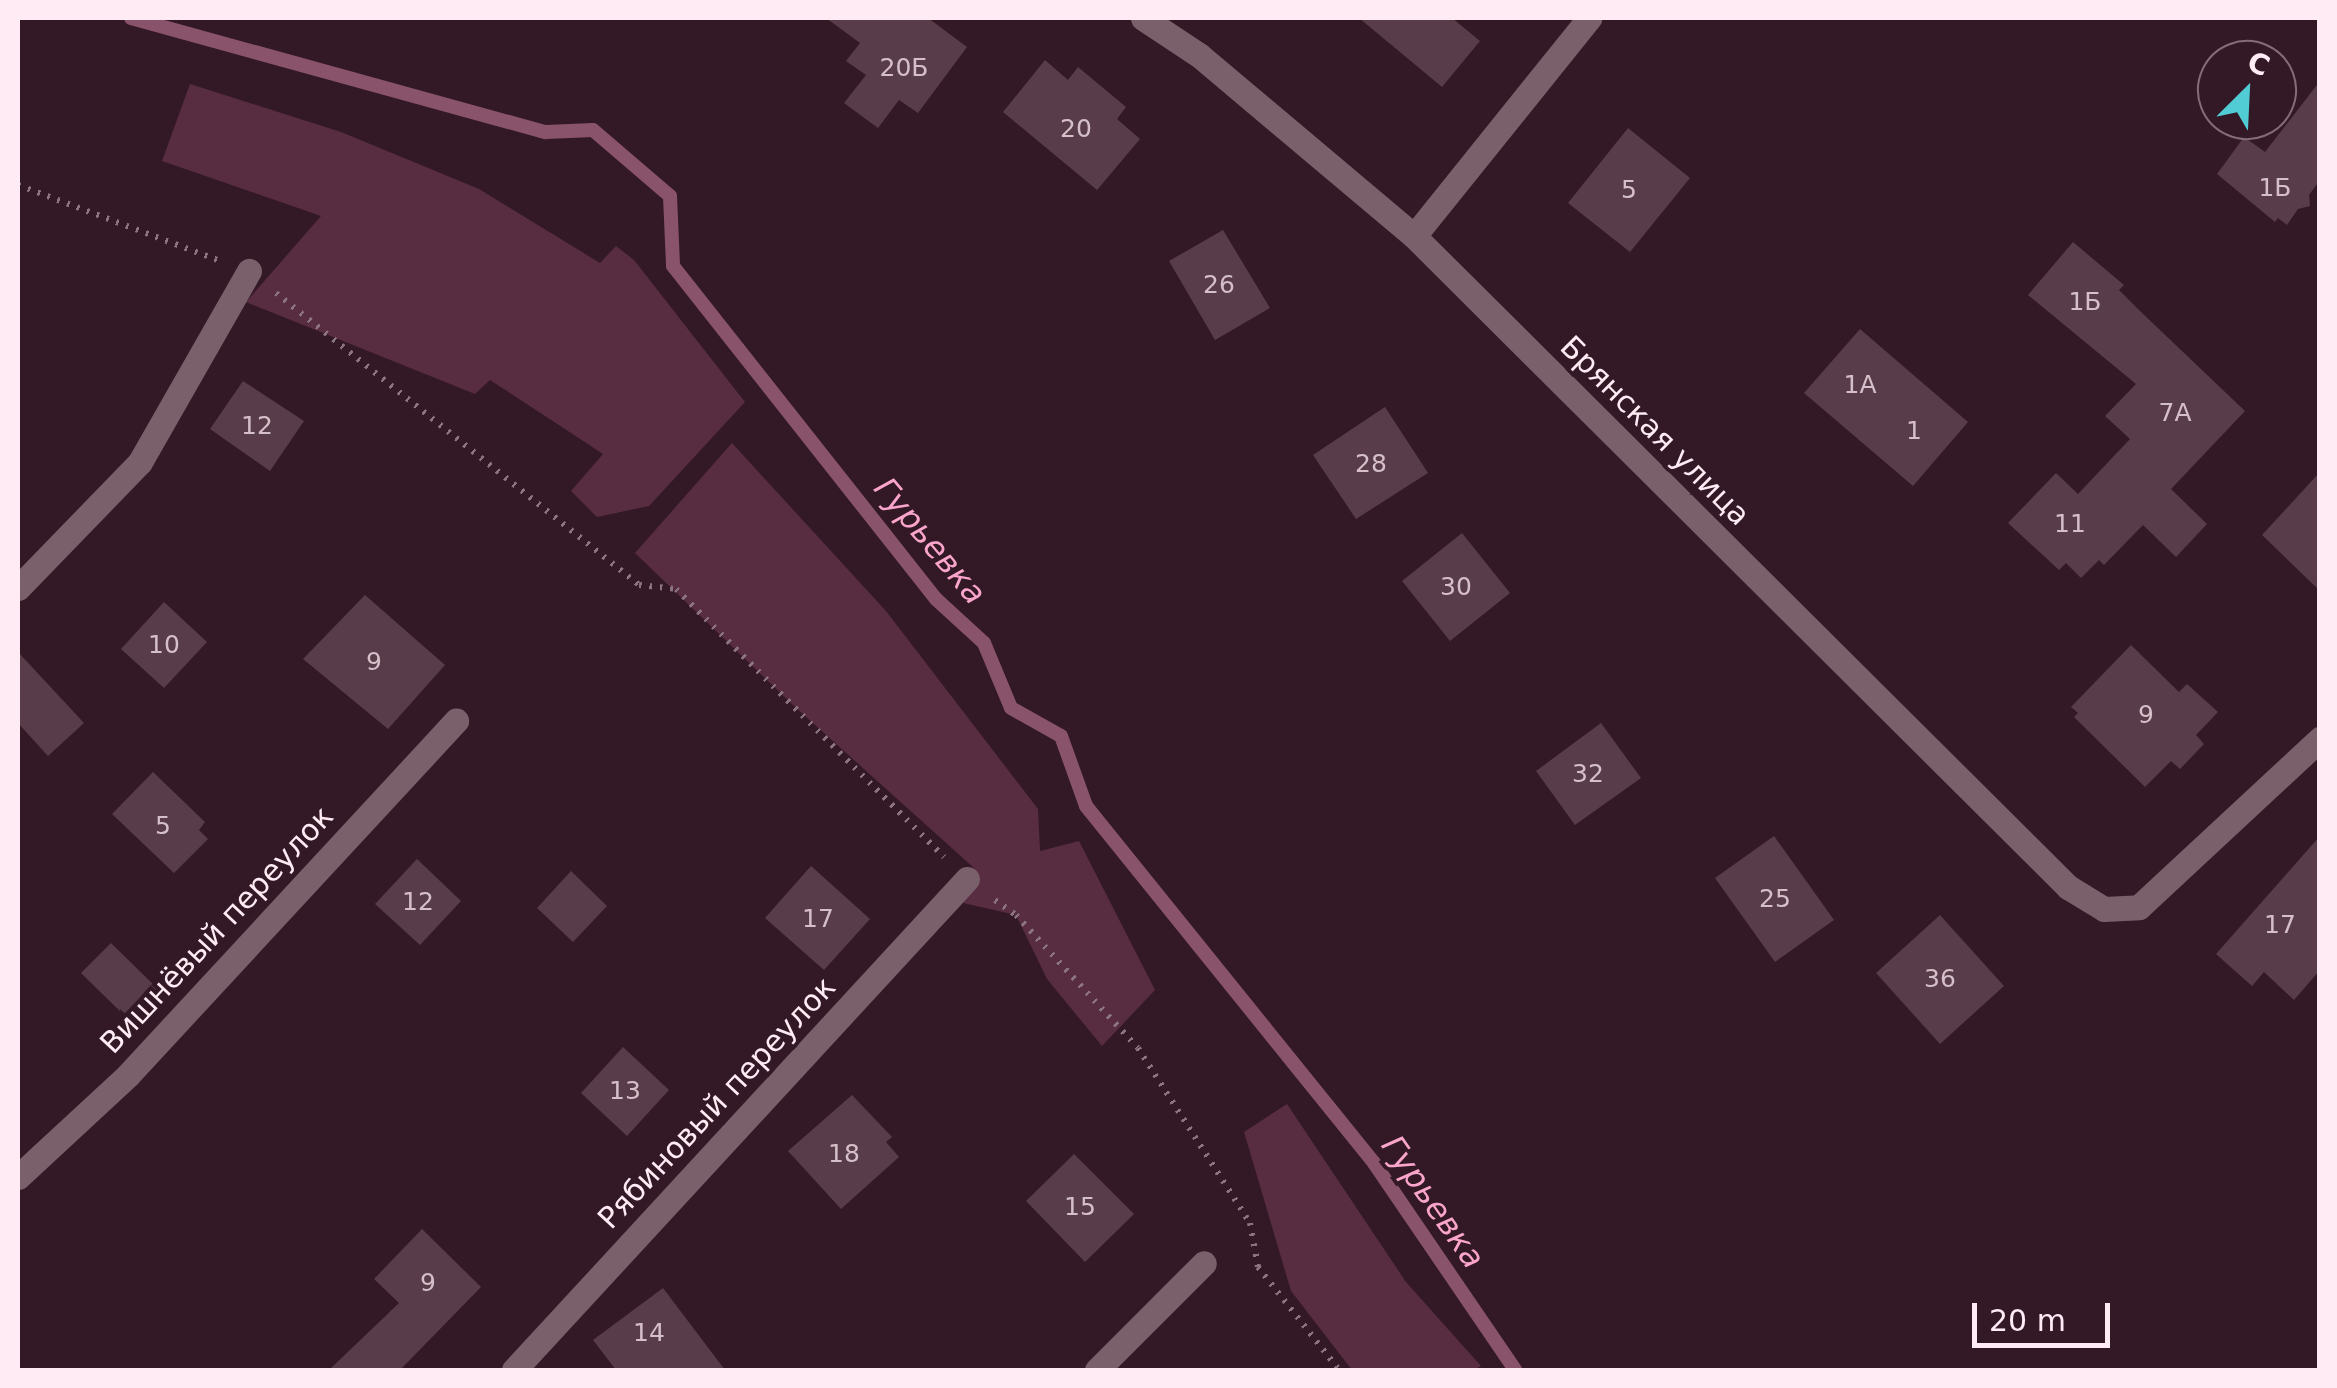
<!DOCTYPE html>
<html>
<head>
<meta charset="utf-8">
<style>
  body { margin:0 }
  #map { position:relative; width:2337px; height:1388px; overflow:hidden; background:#331925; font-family:"DejaVu Sans",sans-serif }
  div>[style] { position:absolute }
  .green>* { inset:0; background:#582c41 }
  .stream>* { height:14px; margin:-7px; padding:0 7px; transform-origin:7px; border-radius:7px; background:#8a536c }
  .building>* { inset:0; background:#593c49 }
  .path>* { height:6px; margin-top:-3px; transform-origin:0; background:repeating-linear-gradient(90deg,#8b747f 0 2.5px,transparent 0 10.5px) }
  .minor>* { height:25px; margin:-12.5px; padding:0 12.5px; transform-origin:12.5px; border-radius:12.5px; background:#79606b }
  span { translate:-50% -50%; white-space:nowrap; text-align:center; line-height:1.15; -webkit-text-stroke:8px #331925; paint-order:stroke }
  .number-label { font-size:25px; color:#d5bfc8 }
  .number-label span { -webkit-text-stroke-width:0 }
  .street-label { font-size:30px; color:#feebf3 }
  .water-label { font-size:32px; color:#faa5cb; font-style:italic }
  .frame { position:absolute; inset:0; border:20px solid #feebf3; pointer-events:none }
  .north { position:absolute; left:2197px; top:40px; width:100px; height:100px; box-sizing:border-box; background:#331925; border:2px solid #846d77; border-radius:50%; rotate:24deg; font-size:28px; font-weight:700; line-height:40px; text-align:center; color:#feebf3 }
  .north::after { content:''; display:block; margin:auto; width:35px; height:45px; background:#51ccd4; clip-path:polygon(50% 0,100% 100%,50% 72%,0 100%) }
  .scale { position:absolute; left:1972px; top:1303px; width:138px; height:45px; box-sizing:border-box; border:5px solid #feebf3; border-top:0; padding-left:12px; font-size:30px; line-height:35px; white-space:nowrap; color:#feebf3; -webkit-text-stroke:8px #331925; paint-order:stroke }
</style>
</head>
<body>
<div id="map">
  <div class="green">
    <i style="clip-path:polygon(190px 84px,341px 132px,479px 189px,600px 263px,616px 246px,634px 260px,745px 402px,649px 506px,597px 517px,571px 491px,603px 454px,490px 380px,475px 394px,246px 302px,321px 216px,162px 161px)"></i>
    <i style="clip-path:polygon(732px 443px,886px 611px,1038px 809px,1040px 851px,1079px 841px,1155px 990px,1102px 1046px,1047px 979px,1016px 915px,963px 903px,975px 869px,794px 706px,635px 553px)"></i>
    <i style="clip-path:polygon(1287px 1104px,1406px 1282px,1481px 1366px,1474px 1370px,1352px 1370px,1291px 1291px,1244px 1132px)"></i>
  </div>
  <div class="stream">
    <i style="left:131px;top:18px;width:430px;rotate:15.4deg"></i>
    <i style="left:546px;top:132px;width:47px;rotate:-2.4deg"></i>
    <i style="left:593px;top:130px;width:101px;rotate:40.6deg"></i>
    <i style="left:670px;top:196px;width:70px;rotate:87.5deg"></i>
    <i style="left:673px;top:266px;width:424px;rotate:51.7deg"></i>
    <i style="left:936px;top:599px;width:65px;rotate:42.5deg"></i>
    <i style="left:984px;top:643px;width:70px;rotate:67.4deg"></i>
    <i style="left:1011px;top:708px;width:57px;rotate:29.2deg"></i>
    <i style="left:1061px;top:736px;width:74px;rotate:70.3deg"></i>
    <i style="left:1086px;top:806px;width:459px;rotate:51.1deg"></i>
    <i style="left:1374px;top:1163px;width:250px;rotate:55.7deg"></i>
  </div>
  <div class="building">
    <i style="clip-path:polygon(826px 18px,928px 18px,967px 47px,918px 113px,899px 100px,878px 128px,844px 103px,866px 75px,846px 61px,860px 43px)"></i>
    <i style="clip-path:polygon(1359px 18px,1452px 18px,1480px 41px,1442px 87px)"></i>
    <i style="clip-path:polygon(1045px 60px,1068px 80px,1078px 67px,1126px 107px,1117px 119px,1140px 139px,1097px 190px,1003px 112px)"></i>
    <i style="clip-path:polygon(2320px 81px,2320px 180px,2309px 195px,2310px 206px,2298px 209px,2287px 225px,2278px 218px,2275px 222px,2217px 174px,2244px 137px,2265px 152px)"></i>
    <i style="clip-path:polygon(1628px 128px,1690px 178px,1630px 252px,1568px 203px)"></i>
    <i style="clip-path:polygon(1223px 230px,1270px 308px,1215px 340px,1169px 261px)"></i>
    <i style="clip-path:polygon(2073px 242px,2124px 285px,2119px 290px,2140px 311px,2245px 411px,2171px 489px,2207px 524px,2176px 557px,2143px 525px,2104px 565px,2099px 560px,2081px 578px,2066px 563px,2059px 570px,2008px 523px,2056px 473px,2078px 494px,2130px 439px,2105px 416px,2136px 384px,2028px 295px)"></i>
    <i style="clip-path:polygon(1860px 329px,1968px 422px,1913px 486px,1804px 393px)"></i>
    <i style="clip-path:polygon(243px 381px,304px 421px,270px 471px,210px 429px)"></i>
    <i style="clip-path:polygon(1385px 407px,1428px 473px,1356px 519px,1313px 455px)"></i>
    <i style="clip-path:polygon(2320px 472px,2320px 591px,2262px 535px)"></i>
    <i style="clip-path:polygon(1462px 533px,1510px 593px,1450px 641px,1402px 581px)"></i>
    <i style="clip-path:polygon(365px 595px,445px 665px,388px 729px,303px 659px)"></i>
    <i style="clip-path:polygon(164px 602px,207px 642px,164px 688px,121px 649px)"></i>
    <i style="clip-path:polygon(2131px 645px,2179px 692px,2187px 684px,2218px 712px,2196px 735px,2204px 744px,2180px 769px,2171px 761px,2145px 787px,2074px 717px,2078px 713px,2071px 707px)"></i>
    <i style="clip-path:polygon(18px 652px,84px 723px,48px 756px,18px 723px)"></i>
    <i style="clip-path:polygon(1601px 723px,1641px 778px,1575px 825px,1536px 771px)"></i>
    <i style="clip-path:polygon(153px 772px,205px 822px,199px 830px,208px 839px,174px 873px,112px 814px)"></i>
    <i style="clip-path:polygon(1774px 836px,1834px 920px,1775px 962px,1715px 878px)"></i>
    <i style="clip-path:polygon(2320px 836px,2320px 970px,2294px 1000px,2264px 972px,2252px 986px,2216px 954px)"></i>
    <i style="clip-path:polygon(417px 859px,461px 901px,420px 945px,375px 904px)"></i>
    <i style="clip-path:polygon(811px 866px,870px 919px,824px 970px,765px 918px)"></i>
    <i style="clip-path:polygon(571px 871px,607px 906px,573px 942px,537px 908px)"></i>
    <i style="clip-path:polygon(1940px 915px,2004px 986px,1940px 1044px,1876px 973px)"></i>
    <i style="clip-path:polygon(111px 943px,161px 992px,131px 1022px,81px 973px)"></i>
    <i style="clip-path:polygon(623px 1047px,669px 1090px,627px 1136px,581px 1093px)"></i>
    <i style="clip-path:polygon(852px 1095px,892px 1137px,886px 1142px,899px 1157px,841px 1209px,788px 1151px)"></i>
    <i style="clip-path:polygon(1074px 1154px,1134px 1214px,1085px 1262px,1026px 1201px)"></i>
    <i style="clip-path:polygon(422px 1229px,481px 1287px,400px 1370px,329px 1370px,399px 1303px,374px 1279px)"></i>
    <i style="clip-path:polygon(663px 1288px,725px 1370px,616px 1370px,593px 1340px)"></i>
  </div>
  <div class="path">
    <i style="left:18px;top:185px;width:214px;rotate:20.6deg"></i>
    <i style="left:276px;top:293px;width:466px;rotate:38.8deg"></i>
    <i style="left:639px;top:585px;width:37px;rotate:6deg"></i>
    <i style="left:676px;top:589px;width:379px;rotate:45deg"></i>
    <i style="left:995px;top:900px;width:26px;rotate:36deg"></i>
    <i style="left:1016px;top:915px;width:180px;rotate:47.5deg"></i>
    <i style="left:1138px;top:1048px;width:208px;rotate:57.4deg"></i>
    <i style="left:1250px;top:1223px;width:45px;rotate:79.7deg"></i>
    <i style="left:1258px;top:1267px;width:131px;rotate:51.8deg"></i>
  </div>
  <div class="minor">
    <i style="left:1143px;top:18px;width:67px;rotate:33.5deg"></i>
    <i style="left:1199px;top:55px;width:281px;rotate:40.1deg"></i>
    <i style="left:1414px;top:236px;width:923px;rotate:44.87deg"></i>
    <i style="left:2068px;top:887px;width:42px;rotate:31.4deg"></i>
    <i style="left:2104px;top:909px;width:35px;rotate:-3deg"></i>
    <i style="left:2139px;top:907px;width:247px;rotate:-42.9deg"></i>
    <i style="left:1414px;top:236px;width:280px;rotate:-51.2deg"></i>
    <i style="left:18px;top:588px;width:175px;rotate:-45.9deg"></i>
    <i style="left:140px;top:462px;width:220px;rotate:-60.3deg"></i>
    <i style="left:18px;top:1177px;width:150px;rotate:-42.8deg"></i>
    <i style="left:128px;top:1075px;width:483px;rotate:-47.2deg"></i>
    <i style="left:514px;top:1370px;width:668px;rotate:-47.31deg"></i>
    <i style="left:1097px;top:1370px;width:151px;rotate:-45deg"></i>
  </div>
  <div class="number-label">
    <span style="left:904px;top:68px">20Б</span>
    <span style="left:1076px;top:129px">20</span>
    <span style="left:2275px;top:188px">1Б</span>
    <span style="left:1629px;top:190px">5</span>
    <span style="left:1219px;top:285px">26</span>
    <span style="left:2085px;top:302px">1Б</span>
    <span style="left:1860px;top:385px">1А</span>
    <span style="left:2175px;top:413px">7А</span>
    <span style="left:257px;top:426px">12</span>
    <span style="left:1914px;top:431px">1</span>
    <span style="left:1371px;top:464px">28</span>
    <span style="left:2070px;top:524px">11</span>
    <span style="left:1456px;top:587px">30</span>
    <span style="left:164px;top:645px">10</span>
    <span style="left:374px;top:662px">9</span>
    <span style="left:2146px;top:715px">9</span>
    <span style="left:1588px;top:774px">32</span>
    <span style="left:163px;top:826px">5</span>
    <span style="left:1775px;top:899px">25</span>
    <span style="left:418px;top:902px">12</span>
    <span style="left:818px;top:919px">17</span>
    <span style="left:2280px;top:925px">17</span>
    <span style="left:1940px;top:979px">36</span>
    <span style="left:625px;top:1091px">13</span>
    <span style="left:844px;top:1154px">18</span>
    <span style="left:1080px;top:1207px">15</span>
    <span style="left:428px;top:1283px">9</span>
    <span style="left:649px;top:1333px">14</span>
  </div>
  <div class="street-label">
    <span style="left:1655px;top:431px;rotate:45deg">Брянская улица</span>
    <span style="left:217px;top:930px;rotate:-47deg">Вишнёвый переулок</span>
    <span style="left:717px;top:1103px;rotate:-47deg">Рябиновый переулок</span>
  </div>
  <div class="water-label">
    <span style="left:930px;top:541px;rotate:50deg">Гурьевка</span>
    <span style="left:1433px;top:1202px;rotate:55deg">Гурьевка</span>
  </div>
  <div class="frame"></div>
  <div class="north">С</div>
  <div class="scale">20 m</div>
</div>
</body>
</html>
